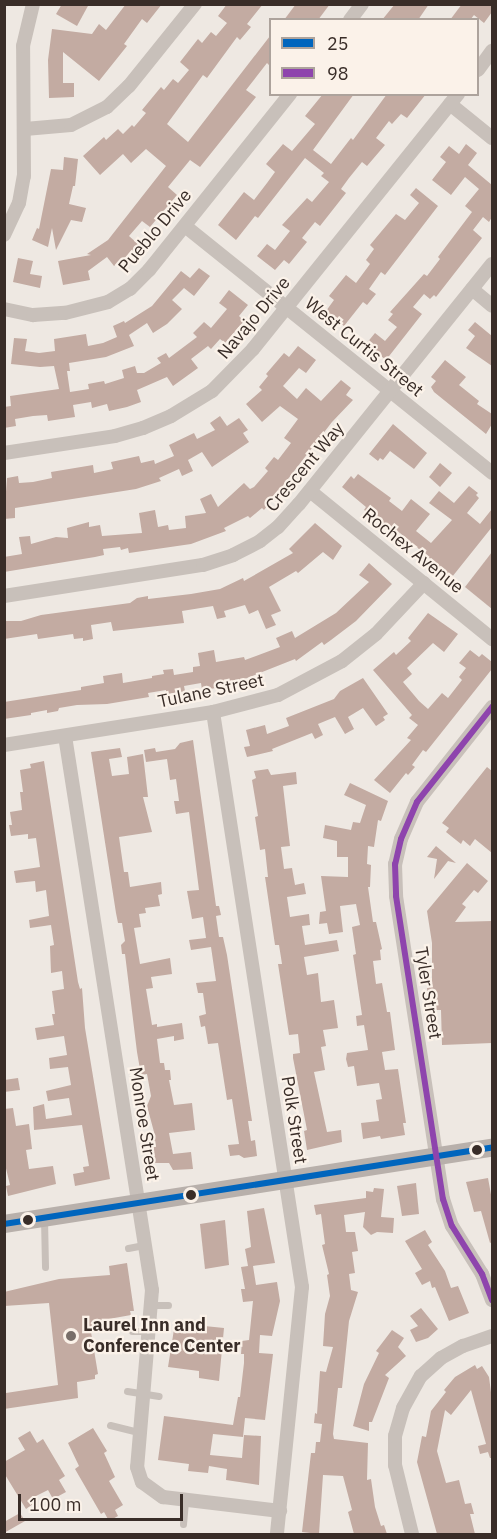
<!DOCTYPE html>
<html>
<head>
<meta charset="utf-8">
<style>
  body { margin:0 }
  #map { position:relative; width:497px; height:1539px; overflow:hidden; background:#eee8e2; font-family:"IBM Plex Sans",sans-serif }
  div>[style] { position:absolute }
  .building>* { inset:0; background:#c3aba2 }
  .service>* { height:7px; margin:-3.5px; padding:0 3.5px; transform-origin:3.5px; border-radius:3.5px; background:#c8c0ba }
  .minor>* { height:14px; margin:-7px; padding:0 7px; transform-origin:7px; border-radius:7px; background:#c8c0ba }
  .secondary>* { height:18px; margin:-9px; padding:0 9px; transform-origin:9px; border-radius:9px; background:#b8b0ab }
  .bus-1>* { height:6px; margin:-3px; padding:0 3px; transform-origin:3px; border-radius:3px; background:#0065bd }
  .bus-2>* { height:6px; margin:-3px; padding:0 3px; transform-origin:3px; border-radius:3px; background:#8e44ad }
  .dots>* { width:16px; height:16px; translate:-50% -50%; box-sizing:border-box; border:3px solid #fbf2e9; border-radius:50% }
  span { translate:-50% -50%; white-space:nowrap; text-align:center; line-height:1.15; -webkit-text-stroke:4.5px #fbf2e9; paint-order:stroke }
  .street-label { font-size:18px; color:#392d28 }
  .poi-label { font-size:18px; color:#392d28; font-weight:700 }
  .left { translate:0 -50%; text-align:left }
  .frame { position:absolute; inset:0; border:6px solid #392d28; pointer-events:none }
  .legend { position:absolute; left:269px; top:18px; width:210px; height:78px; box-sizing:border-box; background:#fbf2e9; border:2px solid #ada39c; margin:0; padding:8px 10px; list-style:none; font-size:18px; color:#392d28 }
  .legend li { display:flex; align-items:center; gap:12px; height:30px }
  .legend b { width:30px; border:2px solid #ada39c }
  .scale { position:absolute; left:18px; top:1494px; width:165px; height:27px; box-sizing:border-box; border:3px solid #392d28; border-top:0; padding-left:8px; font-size:18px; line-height:21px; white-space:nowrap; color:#392d28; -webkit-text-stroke:4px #fbf2e9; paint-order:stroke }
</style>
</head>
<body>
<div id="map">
  <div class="building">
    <i style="clip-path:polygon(62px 4px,89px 4px,77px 26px,56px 14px)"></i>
    <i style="clip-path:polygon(126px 4px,162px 4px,147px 23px,142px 19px,124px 44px,127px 46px,99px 81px,63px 52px,63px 83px,74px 83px,74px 97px,49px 98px,48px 60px,52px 29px,92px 34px,99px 24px,106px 30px)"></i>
    <i style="clip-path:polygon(227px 4px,263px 4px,247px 24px,251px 27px,240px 40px,237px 37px,207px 78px,203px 75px,167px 124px,188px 142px,270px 36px,270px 66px,267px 63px,246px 90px,256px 97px,200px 167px,190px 160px,177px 176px,168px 187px,177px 195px,150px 227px,142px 221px,129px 236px,138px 244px,131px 253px,114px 266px,107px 257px,88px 271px,90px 280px,63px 285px,58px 261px,91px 255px,87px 254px,108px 240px,166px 166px,146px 149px,131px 163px,123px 154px,100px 175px,83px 156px,104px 137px,106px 140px,118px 129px,123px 134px,132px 125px,134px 127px,146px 113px,142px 110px,161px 87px,164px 90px,173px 79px,178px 83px,189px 70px,180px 62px,198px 39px,202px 43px,211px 32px,216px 36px,227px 23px,218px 16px)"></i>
    <i style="clip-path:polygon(296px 4px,330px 4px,318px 20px,284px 20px)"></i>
    <i style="clip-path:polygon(395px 4px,429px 4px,418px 20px,382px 20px)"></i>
    <i style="clip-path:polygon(462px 4px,492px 4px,492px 12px,484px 23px,474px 15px,470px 20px,450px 20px)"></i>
    <i style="clip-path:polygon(323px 94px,354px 94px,313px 150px,331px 164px,351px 138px,353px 140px,387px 94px,426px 94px,407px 118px,401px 114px,392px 124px,389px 121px,376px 138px,385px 145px,367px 166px,362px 162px,349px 178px,341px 189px,346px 193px,320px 226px,315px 222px,302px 238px,307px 242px,289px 264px,284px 260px,275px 270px,257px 256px,267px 244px,275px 250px,290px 231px,282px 225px,307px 198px,312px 202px,329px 182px,321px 176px,324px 173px,305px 158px,258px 218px,255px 216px,236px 240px,218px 225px,244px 192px,254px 200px,267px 183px,275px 172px,266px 164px,283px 144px,292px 151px,315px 124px,305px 116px)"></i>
    <i style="clip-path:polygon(466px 144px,477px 153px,468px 165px,492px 185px,492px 217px,489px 222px,483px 217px,473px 230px,482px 238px,436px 297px,434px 295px,430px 299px,424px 294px,413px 307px,422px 314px,386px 360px,366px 344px,375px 333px,385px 341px,397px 327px,388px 320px,393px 314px,390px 312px,424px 274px,427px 276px,440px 259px,438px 257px,472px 212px,465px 206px,479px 189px,465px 177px,451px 195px,432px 180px,446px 162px,440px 157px,449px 146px,459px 154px)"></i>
    <i style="clip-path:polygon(64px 157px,78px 159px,75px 186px,73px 186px,69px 204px,86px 208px,82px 222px,71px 220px,56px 250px,52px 228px,48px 247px,32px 240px,37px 228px,39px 229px,51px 169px,63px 170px)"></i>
    <i style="clip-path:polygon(416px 188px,438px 206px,385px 275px,381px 272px,369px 289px,376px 294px,367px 305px,363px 302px,344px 326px,326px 311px,334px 300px,329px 296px,346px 275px,356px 283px,370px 264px,366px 260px,374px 249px,370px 245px,396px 214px,405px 220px,419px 203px,410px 195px)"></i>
    <i style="clip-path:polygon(18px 258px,33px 261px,30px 274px,42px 276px,40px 288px,13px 282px)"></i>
    <i style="clip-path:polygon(199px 268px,210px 276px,194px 296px,184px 288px,172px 300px,182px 309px,167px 324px,153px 333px,147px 323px,129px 335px,134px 346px,106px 357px,69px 363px,70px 371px,67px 371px,70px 392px,89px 389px,88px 384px,104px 381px,105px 384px,124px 378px,122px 370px,135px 366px,137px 373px,144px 373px,161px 363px,157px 358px,166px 353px,169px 358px,197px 337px,193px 333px,204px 322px,211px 328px,227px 309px,219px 303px,229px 290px,248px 305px,239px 316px,244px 321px,225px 343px,220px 339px,211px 349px,208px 346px,191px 359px,198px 368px,173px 386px,167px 377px,137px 390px,141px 402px,127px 407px,109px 411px,107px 404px,92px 408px,91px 402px,73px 405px,75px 417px,48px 421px,47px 415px,33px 416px,15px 419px,16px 426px,4px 428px,4px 407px,11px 406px,10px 396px,59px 389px,54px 366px,40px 367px,11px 364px,14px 338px,27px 339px,25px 351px,39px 353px,55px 351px,54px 339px,86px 334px,88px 346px,103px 343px,117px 337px,113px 326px,124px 321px,125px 323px,152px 306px,181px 271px,190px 278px)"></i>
    <i style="clip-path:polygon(475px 322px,492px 336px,492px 366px,466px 348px,475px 336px,468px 330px)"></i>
    <i style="clip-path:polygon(298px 346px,316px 360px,306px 373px,299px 368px,283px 386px,297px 399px,306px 388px,321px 401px,341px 380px,351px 388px,346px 395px,353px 400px,332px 422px,264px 510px,262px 508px,250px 518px,248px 516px,224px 528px,226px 531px,191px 544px,129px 553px,128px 548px,121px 550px,120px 547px,103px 549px,104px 555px,95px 557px,4px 572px,4px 557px,22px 554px,19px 537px,30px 536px,31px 544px,56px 537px,68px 538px,67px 528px,89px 522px,89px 527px,100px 525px,102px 536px,142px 533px,139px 513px,155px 510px,158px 527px,168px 525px,169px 530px,186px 528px,185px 516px,206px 513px,200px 499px,211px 494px,218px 507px,244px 483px,250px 489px,254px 487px,268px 471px,265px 468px,274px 457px,278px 460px,291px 443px,284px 438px,298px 419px,280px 406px,262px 422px,246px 404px,262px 390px,259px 387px,268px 376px,266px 374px,284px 353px,289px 357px)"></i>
    <i style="clip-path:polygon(445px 360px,466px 377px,459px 385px,479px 401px,477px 404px,492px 414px,492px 424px,486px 434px,434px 392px,431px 387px,436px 381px,431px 377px)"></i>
    <i style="clip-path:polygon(220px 416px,227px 426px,239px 418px,248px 430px,243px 433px,249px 442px,212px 467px,202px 452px,188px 460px,193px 471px,182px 476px,179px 469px,159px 478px,161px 481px,136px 489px,15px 508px,15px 518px,4px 519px,7px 478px,18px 476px,19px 483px,33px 482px,52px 478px,51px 472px,93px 465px,94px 473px,113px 469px,111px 462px,139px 456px,141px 463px,154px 460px,155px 464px,174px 456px,169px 445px,194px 433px,197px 439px,215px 430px,210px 423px)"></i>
    <i style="clip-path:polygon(393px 424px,427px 453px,414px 469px,390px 451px,383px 460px,380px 458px,378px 461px,369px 454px)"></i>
    <i style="clip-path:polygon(440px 463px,452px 473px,440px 487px,429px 477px)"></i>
    <i style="clip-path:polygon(358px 474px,391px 498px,389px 501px,402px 511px,411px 499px,430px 514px,416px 531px,431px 543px,452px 520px,429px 503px,439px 491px,454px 503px,469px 486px,478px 493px,476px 495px,479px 498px,467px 513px,480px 524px,492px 509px,492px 527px,452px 577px,400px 533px,364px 510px,366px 507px,342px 487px,351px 476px,354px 479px)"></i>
    <i style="clip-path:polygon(315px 523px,342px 546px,333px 560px,323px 552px,298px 573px,296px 571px,269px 587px,281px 611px,271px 615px,276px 625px,266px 629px,258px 610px,249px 614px,245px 605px,224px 611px,226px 617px,217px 619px,213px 606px,182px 611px,184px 623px,113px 631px,111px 622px,91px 625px,93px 639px,83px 641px,83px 638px,74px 639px,73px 634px,38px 639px,37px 634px,4px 639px,4px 621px,21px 621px,41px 615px,130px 603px,137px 598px,148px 596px,148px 599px,191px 594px,220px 589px,243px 578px,244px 581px,293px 553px,289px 549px)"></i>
    <i style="clip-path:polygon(492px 552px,492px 609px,465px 587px)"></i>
    <i style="clip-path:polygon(369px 563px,392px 584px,356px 621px,331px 640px,324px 645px,322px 642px,296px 661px,295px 659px,224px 687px,202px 690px,201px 683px,184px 686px,185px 691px,177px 693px,166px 694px,166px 690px,148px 693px,149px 697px,107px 704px,77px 705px,59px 708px,58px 711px,47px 713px,47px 710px,31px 713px,31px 715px,4px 719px,4px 702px,81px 690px,81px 687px,104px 683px,103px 676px,122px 673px,123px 683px,152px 678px,152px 676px,164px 674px,163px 670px,173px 669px,174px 675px,193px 672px,193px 667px,200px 666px,198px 653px,214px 650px,216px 662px,244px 657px,245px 660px,280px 647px,276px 638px,292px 631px,295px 638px,336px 613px,369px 582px,359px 575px)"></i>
    <i style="clip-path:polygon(428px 613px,458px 634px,444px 652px,433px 643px,407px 668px,412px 674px,403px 682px,419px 701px,428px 709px,442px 693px,448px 698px,462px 680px,459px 677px,466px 668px,459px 663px,470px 650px,479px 657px,482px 654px,492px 662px,492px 669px,426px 752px,423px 750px,412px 765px,415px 767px,408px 775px,406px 773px,390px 793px,374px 780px,411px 740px,407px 738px,418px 725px,409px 718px,412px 715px,373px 670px,394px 652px,396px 655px,411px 641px,408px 638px)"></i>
    <i style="clip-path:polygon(363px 678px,388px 714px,383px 717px,385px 720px,376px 726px,363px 708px,348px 717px,354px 729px,345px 734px,335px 717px,318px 724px,323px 735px,315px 739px,312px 733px,272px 749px,273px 751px,247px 757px,244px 747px,250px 746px,246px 730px,265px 725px,267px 734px,289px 726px,286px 718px,334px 699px,340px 691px)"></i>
    <i style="clip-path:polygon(193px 740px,216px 906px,219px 906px,221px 915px,216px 916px,219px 937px,223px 937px,227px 955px,252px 1121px,248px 1121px,251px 1141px,255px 1140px,257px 1156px,244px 1158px,239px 1155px,230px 1156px,228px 1145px,239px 1144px,232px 1099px,227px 1100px,218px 1043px,208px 1044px,205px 1026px,201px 1027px,199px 1016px,206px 1014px,203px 993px,198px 993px,196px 983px,216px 981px,211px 947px,191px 950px,189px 940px,206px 938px,203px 917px,192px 919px,187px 891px,199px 890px,189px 812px,176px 814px,174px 801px,179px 801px,176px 779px,170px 780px,167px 759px,146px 762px,144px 750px,155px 748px,156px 752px,175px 749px,180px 743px)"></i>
    <i style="clip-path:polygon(120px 748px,122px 757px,109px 759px,112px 776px,129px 774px,127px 757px,143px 754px,148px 797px,143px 797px,152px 832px,119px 837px,124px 872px,128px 872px,130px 887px,161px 882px,162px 894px,158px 895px,160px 906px,145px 908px,146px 913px,139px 914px,141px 927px,134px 928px,140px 964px,170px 958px,172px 974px,151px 977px,153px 988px,146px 989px,152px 1025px,157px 1024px,157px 1027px,182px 1023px,184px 1039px,174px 1041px,174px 1036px,157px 1039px,160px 1063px,164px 1063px,165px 1070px,170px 1070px,171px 1080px,169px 1080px,174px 1105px,192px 1103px,195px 1130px,169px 1133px,173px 1154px,191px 1152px,193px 1169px,173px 1170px,169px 1163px,154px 1163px,151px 1138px,154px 1132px,147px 1106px,151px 1096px,147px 1074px,141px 1075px,137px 1052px,125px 954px,122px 954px,121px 945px,125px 941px,122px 923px,118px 923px,116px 913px,91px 752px)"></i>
    <i style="clip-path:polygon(44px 761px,78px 982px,80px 989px,82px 988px,85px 1028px,110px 1179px,75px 1186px,73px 1174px,84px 1172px,83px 1167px,89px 1166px,82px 1125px,34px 1130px,33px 1107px,44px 1104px,46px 1119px,72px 1115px,69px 1098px,48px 1101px,46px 1091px,71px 1085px,68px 1067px,50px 1069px,49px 1058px,67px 1055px,64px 1036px,37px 1040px,35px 1028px,54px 1025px,52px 1014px,55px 1014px,52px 991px,64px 989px,62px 971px,51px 973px,50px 946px,54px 945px,51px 925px,30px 928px,29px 920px,49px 916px,46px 890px,36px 892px,35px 881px,16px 883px,14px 871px,40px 867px,36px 838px,28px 839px,28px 834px,11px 836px,9px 825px,12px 825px,10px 812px,22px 810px,20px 792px,23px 792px,20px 770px,31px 768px,30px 764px)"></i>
    <i style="clip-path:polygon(487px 767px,492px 771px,492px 853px,475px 839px,470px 846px,463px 840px,461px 844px,446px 832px,449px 828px,442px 823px)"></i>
    <i style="clip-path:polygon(268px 769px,271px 775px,296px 772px,297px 784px,283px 786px,290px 846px,281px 847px,284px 869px,292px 868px,295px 885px,304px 883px,306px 894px,287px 897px,290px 917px,309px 914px,310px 925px,302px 926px,305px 945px,337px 940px,339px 951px,304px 957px,307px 975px,318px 973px,321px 1002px,334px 1000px,338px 1028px,323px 1030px,326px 1046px,321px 1047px,325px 1070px,314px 1072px,327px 1132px,341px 1130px,342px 1142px,307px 1150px,304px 1131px,307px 1130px,293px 1058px,293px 1054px,300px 1053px,298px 1034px,289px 1035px,278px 964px,282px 964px,279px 945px,275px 945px,265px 877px,268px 877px,265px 849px,260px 850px,255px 817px,258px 816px,252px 780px,256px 778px,254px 771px)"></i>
    <i style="clip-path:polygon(350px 783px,388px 801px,381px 821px,378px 820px,374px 847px,368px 846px,367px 864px,371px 865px,370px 887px,368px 887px,373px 922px,376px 922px,382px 949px,380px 950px,381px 960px,373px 961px,376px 984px,382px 983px,387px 1012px,390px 1012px,395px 1050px,382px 1052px,385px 1070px,398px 1069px,406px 1123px,403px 1123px,405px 1135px,381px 1139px,380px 1136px,363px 1139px,361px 1123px,379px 1121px,376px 1100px,382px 1099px,379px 1083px,357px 1086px,354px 1066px,348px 1067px,346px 1059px,347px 1053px,368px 1050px,364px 1025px,357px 1026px,356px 1016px,362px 1015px,353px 955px,356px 954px,352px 927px,360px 925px,356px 904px,340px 906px,343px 932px,329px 934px,327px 923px,319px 924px,320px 912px,326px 911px,321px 876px,348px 877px,348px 857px,337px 857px,337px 841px,323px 838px,325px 825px,351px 830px,353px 822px,360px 823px,366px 805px,344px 795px)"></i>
    <i style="clip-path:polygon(436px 846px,456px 863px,448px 861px,434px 879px,437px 859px,427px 857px)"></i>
    <i style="clip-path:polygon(467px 863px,488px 881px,478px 893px,474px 890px,462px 904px,466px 907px,455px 922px,492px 921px,492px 1043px,442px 1045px,441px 1010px,428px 1010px,427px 986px,432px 986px,432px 943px,427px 911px)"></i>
    <i style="clip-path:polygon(18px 1078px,20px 1090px,4px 1092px,4px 1080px)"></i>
    <i style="clip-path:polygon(13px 1108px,16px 1126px,29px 1124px,32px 1149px,26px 1150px,29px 1169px,53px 1166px,56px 1184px,8px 1196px,6px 1186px,10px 1185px,4px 1160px,4px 1109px)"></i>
    <i style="clip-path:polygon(488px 1178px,492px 1200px,492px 1242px,490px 1243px,481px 1211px,474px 1212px,466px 1182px)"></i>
    <i style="clip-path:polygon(416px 1183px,419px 1214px,402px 1216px,397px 1186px)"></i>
    <i style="clip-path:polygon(374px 1188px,384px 1189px,381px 1217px,394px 1218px,393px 1233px,377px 1232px,371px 1235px,363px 1227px,365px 1212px,344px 1215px,346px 1232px,355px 1232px,358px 1251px,352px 1252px,355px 1273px,349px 1274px,351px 1290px,358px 1292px,349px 1321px,342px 1388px,338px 1388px,333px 1434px,334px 1439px,368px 1443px,367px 1480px,371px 1479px,375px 1507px,381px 1526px,384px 1525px,387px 1534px,354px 1534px,348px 1512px,352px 1510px,343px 1476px,323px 1475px,319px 1534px,302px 1532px,311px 1453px,315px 1453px,316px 1442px,320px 1442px,322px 1424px,314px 1423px,315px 1413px,317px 1414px,320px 1371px,326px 1372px,333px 1347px,323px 1346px,325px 1314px,330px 1296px,327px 1275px,329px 1274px,322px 1245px,325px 1244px,321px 1214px,316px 1215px,314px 1205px,366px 1198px,366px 1191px,373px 1192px)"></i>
    <i style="clip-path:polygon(264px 1208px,275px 1263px,253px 1266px,256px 1285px,277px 1282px,280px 1301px,272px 1336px,260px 1335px,259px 1353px,273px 1354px,265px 1420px,245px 1418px,243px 1437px,213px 1434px,210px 1455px,242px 1458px,244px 1435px,261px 1436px,259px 1485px,226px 1480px,227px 1469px,209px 1466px,208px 1473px,188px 1471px,189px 1464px,158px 1460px,164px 1416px,233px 1425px,238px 1397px,240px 1397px,244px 1363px,244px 1354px,241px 1354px,242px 1341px,249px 1340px,253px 1301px,243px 1302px,241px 1289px,245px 1289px,241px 1267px,248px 1266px,245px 1249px,251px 1247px,247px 1211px)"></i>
    <i style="clip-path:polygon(225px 1220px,229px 1265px,205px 1269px,200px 1224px)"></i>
    <i style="clip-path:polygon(425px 1230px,432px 1242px,428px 1245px,445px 1271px,451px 1288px,458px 1286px,469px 1313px,449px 1321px,435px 1287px,432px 1288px,430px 1281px,422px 1285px,415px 1273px,422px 1269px,405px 1241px)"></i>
    <i style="clip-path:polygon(127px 1263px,134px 1311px,130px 1311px,131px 1315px,92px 1322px,94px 1331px,91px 1332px,98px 1374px,95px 1375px,95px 1379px,77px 1382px,78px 1398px,4px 1409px,6px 1393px,58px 1385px,49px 1303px,4px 1306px,4px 1292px,59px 1279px,110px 1275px,109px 1266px)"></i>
    <i style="clip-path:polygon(421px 1308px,438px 1329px,428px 1338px,416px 1342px,410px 1330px,418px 1326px,410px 1316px)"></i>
    <i style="clip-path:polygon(175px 1323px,224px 1328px,219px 1381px,199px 1378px,199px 1371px,168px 1367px)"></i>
    <i style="clip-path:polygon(392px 1330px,404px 1338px,398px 1347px,406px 1356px,385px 1375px,389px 1378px,372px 1422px,369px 1422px,369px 1431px,353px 1426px,364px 1384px,379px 1353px,376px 1351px)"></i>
    <i style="clip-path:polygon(475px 1365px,477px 1369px,482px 1366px,489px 1377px,492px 1400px,492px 1458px,490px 1458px,488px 1452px,480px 1454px,478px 1446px,486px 1444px,471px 1390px,451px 1415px,445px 1410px,437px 1451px,446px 1483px,459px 1480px,465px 1504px,471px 1503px,474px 1514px,470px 1514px,475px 1534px,437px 1534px,417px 1462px,422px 1436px,426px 1437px,431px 1411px,446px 1392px,444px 1390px,455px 1377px)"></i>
    <i style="clip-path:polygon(93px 1428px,107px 1451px,104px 1453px,115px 1477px,109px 1481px,123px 1505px,115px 1510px,118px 1516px,109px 1521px,104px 1512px,101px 1514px,75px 1469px,79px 1466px,68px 1443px)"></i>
    <i style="clip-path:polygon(30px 1431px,37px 1443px,43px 1439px,65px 1476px,59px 1480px,66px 1492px,53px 1499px,48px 1490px,30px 1499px,33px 1504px,26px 1509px,4px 1473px,4px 1462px,25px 1450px,18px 1438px)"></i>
    <i style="clip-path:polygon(20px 1513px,25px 1521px,4px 1533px,4px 1522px)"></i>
  </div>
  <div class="service">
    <i style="left:44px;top:1218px;width:49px;rotate:88.8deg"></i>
    <i style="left:128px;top:1248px;width:16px;rotate:-11deg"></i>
    <i style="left:152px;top:1305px;width:16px"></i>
    <i style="left:132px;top:1331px;width:17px"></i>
    <i style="left:127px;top:1391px;width:32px;rotate:9deg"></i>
    <i style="left:110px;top:1425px;width:29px;rotate:14deg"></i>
    <i style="left:183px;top:1524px;width:22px;rotate:-85deg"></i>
  </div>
  <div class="minor">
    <i style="left:350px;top:20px;width:20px;rotate:-53deg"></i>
    <i style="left:478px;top:70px;width:24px;rotate:-54deg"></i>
    <i style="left:450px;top:104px;width:54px;rotate:39deg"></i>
    <i style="left:25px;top:129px;width:46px;rotate:-5deg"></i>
    <i style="left:71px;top:125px;width:40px;rotate:-26.6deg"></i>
    <i style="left:107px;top:107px;width:30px;rotate:-44deg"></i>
    <i style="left:129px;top:86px;width:105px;rotate:-51.2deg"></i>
    <i style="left:185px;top:226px;width:394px;rotate:38.8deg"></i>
    <i style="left:4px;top:235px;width:35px;rotate:-65deg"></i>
    <i style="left:19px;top:203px;width:27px;rotate:-80deg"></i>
    <i style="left:24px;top:176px;width:130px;rotate:-90.4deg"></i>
    <i style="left:23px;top:46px;width:43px;rotate:-76.6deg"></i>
    <i style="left:472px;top:289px;width:26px;rotate:40deg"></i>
    <i style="left:4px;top:309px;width:30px;rotate:12deg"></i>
    <i style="left:33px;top:315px;width:32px;rotate:-4deg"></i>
    <i style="left:65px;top:313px;width:44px;rotate:-14.3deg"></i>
    <i style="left:108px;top:302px;width:26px;rotate:-31deg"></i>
    <i style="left:130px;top:289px;width:27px;rotate:-45deg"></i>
    <i style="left:149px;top:270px;width:226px;rotate:-51.3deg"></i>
    <i style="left:4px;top:453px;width:112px;rotate:-8.7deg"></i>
    <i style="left:115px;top:436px;width:29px;rotate:-16deg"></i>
    <i style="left:143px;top:428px;width:30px;rotate:-23deg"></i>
    <i style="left:171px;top:416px;width:48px;rotate:-31.4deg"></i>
    <i style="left:212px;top:391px;width:59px;rotate:-45.7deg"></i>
    <i style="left:253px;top:349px;width:327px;rotate:-51.2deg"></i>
    <i style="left:310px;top:491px;width:235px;rotate:39.1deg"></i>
    <i style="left:4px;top:596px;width:201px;rotate:-8.9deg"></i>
    <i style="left:203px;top:565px;width:32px;rotate:-18deg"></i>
    <i style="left:233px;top:555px;width:30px;rotate:-27deg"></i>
    <i style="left:260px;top:541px;width:23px;rotate:-38deg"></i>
    <i style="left:278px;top:527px;width:31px;rotate:-48deg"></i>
    <i style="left:299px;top:504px;width:308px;rotate:-51.2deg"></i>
    <i style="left:492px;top:707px;width:121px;rotate:128.3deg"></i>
    <i style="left:417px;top:802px;width:40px;rotate:113.4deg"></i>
    <i style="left:401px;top:839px;width:26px;rotate:103deg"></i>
    <i style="left:395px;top:864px;width:32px;rotate:88deg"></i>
    <i style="left:396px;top:896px;width:307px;rotate:81.2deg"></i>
    <i style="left:443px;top:1199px;width:28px;rotate:72deg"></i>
    <i style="left:452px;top:1226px;width:57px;rotate:58deg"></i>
    <i style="left:482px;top:1274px;width:28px;rotate:69deg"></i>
    <i style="left:213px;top:712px;width:582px;rotate:81.2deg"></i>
    <i style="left:302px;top:1287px;width:248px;rotate:95.8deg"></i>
    <i style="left:65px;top:736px;width:561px;rotate:81.08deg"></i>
    <i style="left:152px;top:1290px;width:178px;rotate:94.8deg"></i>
    <i style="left:137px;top:1467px;width:16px;rotate:72deg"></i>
    <i style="left:142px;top:1482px;width:26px;rotate:36deg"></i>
    <i style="left:163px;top:1497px;width:118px;rotate:6.8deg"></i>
    <i style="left:4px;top:745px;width:212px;rotate:-9deg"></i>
    <i style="left:213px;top:712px;width:67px;rotate:-14.7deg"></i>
    <i style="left:278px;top:695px;width:72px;rotate:-28deg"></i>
    <i style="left:342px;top:661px;width:43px;rotate:-38.5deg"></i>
    <i style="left:376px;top:634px;width:70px;rotate:-46.7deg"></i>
    <i style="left:412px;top:1534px;width:71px;rotate:-103.8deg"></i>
    <i style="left:395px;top:1465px;width:29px;rotate:-90deg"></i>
    <i style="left:395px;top:1436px;width:29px;rotate:-74deg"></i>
    <i style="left:403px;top:1408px;width:37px;rotate:-61deg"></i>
    <i style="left:421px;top:1376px;width:27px;rotate:-42deg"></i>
    <i style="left:441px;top:1358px;width:25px;rotate:-29deg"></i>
    <i style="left:463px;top:1346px;width:31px;rotate:-19deg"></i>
  </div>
  <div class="secondary">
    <i style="left:4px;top:1224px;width:494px;rotate:-8.9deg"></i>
  </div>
  <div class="bus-1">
    <i style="left:4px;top:1224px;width:494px;rotate:-8.9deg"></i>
  </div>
  <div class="bus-2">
    <i style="left:492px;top:707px;width:121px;rotate:128.3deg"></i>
    <i style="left:417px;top:802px;width:40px;rotate:113.4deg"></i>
    <i style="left:401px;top:839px;width:26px;rotate:103deg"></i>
    <i style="left:395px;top:864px;width:32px;rotate:88deg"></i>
    <i style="left:396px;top:896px;width:307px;rotate:81.2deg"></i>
    <i style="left:443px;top:1199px;width:28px;rotate:72deg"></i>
    <i style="left:452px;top:1226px;width:57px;rotate:58deg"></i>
    <i style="left:482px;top:1274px;width:28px;rotate:69deg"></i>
  </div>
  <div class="dots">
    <i style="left:477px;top:1150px;background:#392d28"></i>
    <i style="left:191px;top:1195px;background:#392d28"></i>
    <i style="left:28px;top:1220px;background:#392d28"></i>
    <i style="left:71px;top:1336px;background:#786e69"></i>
  </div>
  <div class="street-label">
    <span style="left:155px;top:231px;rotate:-50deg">Pueblo Drive</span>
    <span style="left:254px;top:318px;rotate:-50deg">Navajo Drive</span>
    <span style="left:364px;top:347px;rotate:39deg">West Curtis Street</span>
    <span style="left:305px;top:467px;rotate:-50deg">Crescent Way</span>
    <span style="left:413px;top:551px;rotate:39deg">Rochex Avenue</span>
    <span style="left:211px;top:691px;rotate:-12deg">Tulane Street</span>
    <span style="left:428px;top:993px;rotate:81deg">Tyler Street</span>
    <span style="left:294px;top:1120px;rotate:81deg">Polk Street</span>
    <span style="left:144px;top:1124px;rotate:81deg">Monroe Street</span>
  </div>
  <div class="poi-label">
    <span class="left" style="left:83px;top:1336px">Laurel Inn and<br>Conference Center</span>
  </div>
  <div class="frame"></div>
  <ul class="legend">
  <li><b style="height:8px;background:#0065bd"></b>25</li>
  <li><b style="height:8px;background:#8e44ad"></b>98</li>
  </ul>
  <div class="scale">100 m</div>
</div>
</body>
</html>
